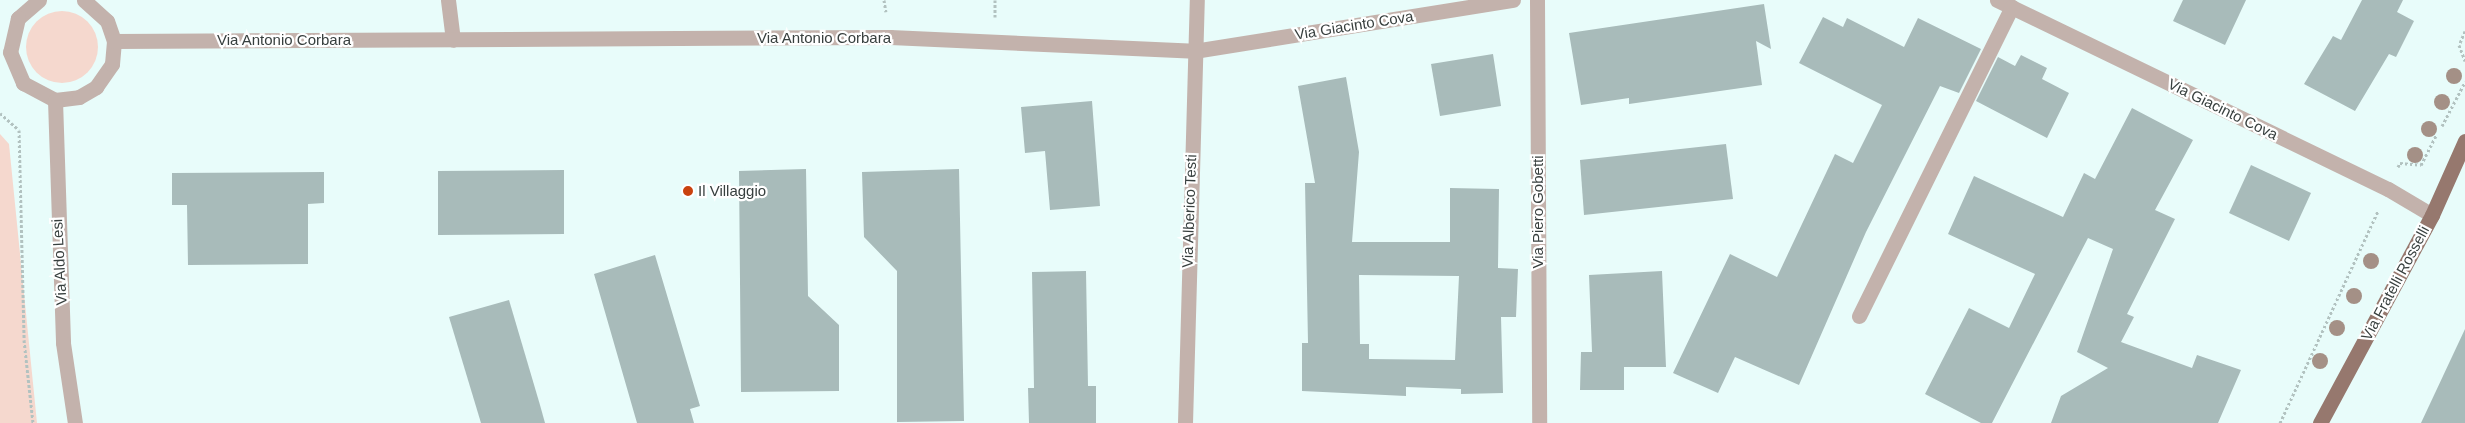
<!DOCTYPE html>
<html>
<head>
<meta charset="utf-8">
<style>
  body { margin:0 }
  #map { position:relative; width:2465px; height:423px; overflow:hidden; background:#e8fcfa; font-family:Helvetica,sans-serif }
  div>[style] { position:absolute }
  .green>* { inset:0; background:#f5d8ce }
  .round { border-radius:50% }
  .building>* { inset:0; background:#a8bbba }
  .path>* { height:3px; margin-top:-1.5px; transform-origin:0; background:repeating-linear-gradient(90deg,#b2c2c0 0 2.5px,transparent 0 5px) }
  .minor>* { height:15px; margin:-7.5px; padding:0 7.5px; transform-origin:7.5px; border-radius:7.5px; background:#c3b2ac }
  .major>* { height:15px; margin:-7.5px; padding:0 7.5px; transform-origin:7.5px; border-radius:7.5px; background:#96786e }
  .trees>* { width:16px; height:16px; margin:-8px; border-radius:50%; background:#a49086 }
  .dots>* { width:14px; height:14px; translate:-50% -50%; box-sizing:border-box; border:2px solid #fff; border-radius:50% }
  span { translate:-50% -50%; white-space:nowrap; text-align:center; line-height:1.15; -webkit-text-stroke:4.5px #fff; paint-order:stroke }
  .street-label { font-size:15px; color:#373f3e }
  .poi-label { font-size:15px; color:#373f3e }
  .left { translate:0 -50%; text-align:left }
</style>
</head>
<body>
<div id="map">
  <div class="green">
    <i class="round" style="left:26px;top:11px;width:72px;height:72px"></i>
    <i style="clip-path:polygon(0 134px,9px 144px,37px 423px,0 423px)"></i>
  </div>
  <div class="building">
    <i style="clip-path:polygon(2183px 0,2246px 0,2225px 45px,2173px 21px)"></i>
    <i style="clip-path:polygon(2362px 0,2403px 0,2397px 12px,2414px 21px,2396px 57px,2389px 54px,2355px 111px,2304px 84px,2333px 36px,2341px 40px)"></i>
    <i style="clip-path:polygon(1764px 4px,1771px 49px,1756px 41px,1762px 85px,1629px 104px,1629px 98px,1581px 105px,1569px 33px)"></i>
    <i style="clip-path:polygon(1823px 17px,1843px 27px,1847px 18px,1904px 47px,1918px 18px,1981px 49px,1959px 93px,1940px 86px,1866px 232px,1799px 385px,1735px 357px,1718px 393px,1673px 373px,1730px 254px,1777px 277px,1835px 154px,1853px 163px,1882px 105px,1799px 63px)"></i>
    <i style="clip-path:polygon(1493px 54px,1501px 106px,1440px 116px,1431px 64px)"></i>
    <i style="clip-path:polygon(2021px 55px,2047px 68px,2042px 79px,2069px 93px,2047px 138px,1976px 101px,1998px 57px,2015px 66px)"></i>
    <i style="clip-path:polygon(evenodd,1346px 77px,1359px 152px,1352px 242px,1450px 242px,1450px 188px,1499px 189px,1498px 268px,1518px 269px,1516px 317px,1501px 317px,1503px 393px,1461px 394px,1461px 389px,1406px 387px,1406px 396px,1302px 391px,1302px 343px,1308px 343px,1305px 183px,1315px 183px,1298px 86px,1346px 77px,1359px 275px,1459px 276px,1455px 360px,1369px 359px,1369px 344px,1360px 344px,1359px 275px)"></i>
    <i style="clip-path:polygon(1092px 101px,1100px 206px,1050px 210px,1045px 151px,1025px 153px,1021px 107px)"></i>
    <i style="clip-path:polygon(2132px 108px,2193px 140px,2155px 210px,2175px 219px,2127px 314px,2134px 317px,2121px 342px,2192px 368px,2197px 355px,2241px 370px,2218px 423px,2051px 423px,2061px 396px,2108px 368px,2077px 352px,2113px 249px,2088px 238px,1992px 423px,1981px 423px,1925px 394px,1969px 308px,2009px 328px,2035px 274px,1948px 234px,1974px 176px,2063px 217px,2084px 173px,2095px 179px)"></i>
    <i style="clip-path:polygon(1726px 144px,1733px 199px,1584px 215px,1580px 160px)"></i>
    <i style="clip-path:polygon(2251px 165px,2311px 193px,2289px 241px,2229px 213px)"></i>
    <i style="clip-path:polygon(806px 169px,808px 296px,839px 325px,839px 391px,741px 392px,739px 171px)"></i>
    <i style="clip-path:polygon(959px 169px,964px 421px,897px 422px,897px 271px,864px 237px,862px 172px)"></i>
    <i style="clip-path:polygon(564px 170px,564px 234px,438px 235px,438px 171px)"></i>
    <i style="clip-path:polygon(324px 172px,324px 203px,308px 204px,308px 264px,188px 265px,187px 205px,172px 205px,172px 173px)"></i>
    <i style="clip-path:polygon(655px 255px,700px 406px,690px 409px,694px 423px,637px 423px,594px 274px)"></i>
    <i style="clip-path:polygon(1086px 271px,1088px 386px,1096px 386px,1096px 423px,1029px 423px,1028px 388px,1034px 388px,1032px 272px)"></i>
    <i style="clip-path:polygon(1662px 271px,1666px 367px,1624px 367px,1624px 390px,1580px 390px,1581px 352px,1592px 352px,1589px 275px)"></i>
    <i style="clip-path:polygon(509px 300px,540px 405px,545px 423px,481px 423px,449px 317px)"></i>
    <i style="clip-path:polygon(2465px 329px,2465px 423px,2421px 423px)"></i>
  </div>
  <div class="path">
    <i style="left:884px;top:0;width:12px;rotate:81deg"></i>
    <i style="left:995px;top:0;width:17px;rotate:90deg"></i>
    <i style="left:2465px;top:31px;width:15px;rotate:113deg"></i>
    <i style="left:2459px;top:45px;width:17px;rotate:69deg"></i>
    <i style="left:0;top:113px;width:25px;rotate:42deg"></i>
    <i style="left:19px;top:130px;width:210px;rotate:88.6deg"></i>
    <i style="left:24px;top:340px;width:83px;rotate:83.8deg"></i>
    <i style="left:2442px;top:126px;width:50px;rotate:-62.4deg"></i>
    <i style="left:2398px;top:167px;width:4px;rotate:-63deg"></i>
    <i style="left:2400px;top:163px;width:21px;rotate:5deg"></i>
    <i style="left:2421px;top:165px;width:34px;rotate:-63deg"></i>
    <i style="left:2280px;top:423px;width:234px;rotate:-65.2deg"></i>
  </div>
  <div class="minor">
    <i style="left:39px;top:0;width:28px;rotate:139deg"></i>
    <i style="left:18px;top:18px;width:35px;rotate:103deg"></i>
    <i style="left:10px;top:52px;width:34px;rotate:67deg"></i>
    <i style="left:23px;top:83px;width:36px;rotate:28deg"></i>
    <i style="left:55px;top:100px;width:24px;rotate:-7deg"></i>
    <i style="left:79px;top:97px;width:20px;rotate:-30deg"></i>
    <i style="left:96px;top:87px;width:28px;rotate:-55deg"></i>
    <i style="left:112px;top:64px;width:23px;rotate:-85deg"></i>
    <i style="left:114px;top:41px;width:21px;rotate:-109deg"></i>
    <i style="left:107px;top:21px;width:31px;rotate:-138deg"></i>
    <i style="left:448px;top:0;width:40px;rotate:82.9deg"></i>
    <i style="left:1537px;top:0;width:423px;rotate:89.7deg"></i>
    <i style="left:1997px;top:0;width:434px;rotate:25.8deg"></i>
    <i style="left:2388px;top:189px;width:51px;rotate:30.6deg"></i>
    <i style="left:114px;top:41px;width:776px;rotate:-0.3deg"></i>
    <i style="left:890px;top:37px;width:304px;rotate:2.6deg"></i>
    <i style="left:1194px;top:51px;width:323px;rotate:-9.1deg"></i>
    <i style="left:55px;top:100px;width:243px;rotate:88.1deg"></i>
    <i style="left:63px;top:343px;width:81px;rotate:81.5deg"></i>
    <i style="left:1859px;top:316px;width:345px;rotate:-63.7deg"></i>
    <i style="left:1185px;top:423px;width:423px;rotate:-88.4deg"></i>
  </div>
  <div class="major">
    <i style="left:2320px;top:423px;width:236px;rotate:-61.7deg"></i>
    <i style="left:2432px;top:215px;width:81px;rotate:-66deg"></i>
  </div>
  <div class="trees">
    <i style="left:2454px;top:76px"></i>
    <i style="left:2442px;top:102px"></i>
    <i style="left:2429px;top:129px"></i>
    <i style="left:2415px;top:155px"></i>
    <i style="left:2371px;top:261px"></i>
    <i style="left:2354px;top:296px"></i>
    <i style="left:2337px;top:328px"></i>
    <i style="left:2320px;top:361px"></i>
  </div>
  <div class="dots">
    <i style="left:688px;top:191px;background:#c9420e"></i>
  </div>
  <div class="street-label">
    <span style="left:1354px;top:25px;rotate:-9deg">Via Giacinto Cova</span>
    <span style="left:824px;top:38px">Via Antonio Corbara</span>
    <span style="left:284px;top:40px">Via Antonio Corbara</span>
    <span style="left:2223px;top:109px;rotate:26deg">Via Giacinto Cova</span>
    <span style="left:1189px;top:211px;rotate:-88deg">Via Alberico Testi</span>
    <span style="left:1538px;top:212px;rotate:-90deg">Via Piero Gobetti</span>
    <span style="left:59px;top:262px;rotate:-93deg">Via Aldo Lesi</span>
    <span style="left:2395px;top:283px;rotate:-62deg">Via Fratelli Rosselli</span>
  </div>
  <div class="poi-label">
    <span class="left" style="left:698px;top:191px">Il Villaggio</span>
  </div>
</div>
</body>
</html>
